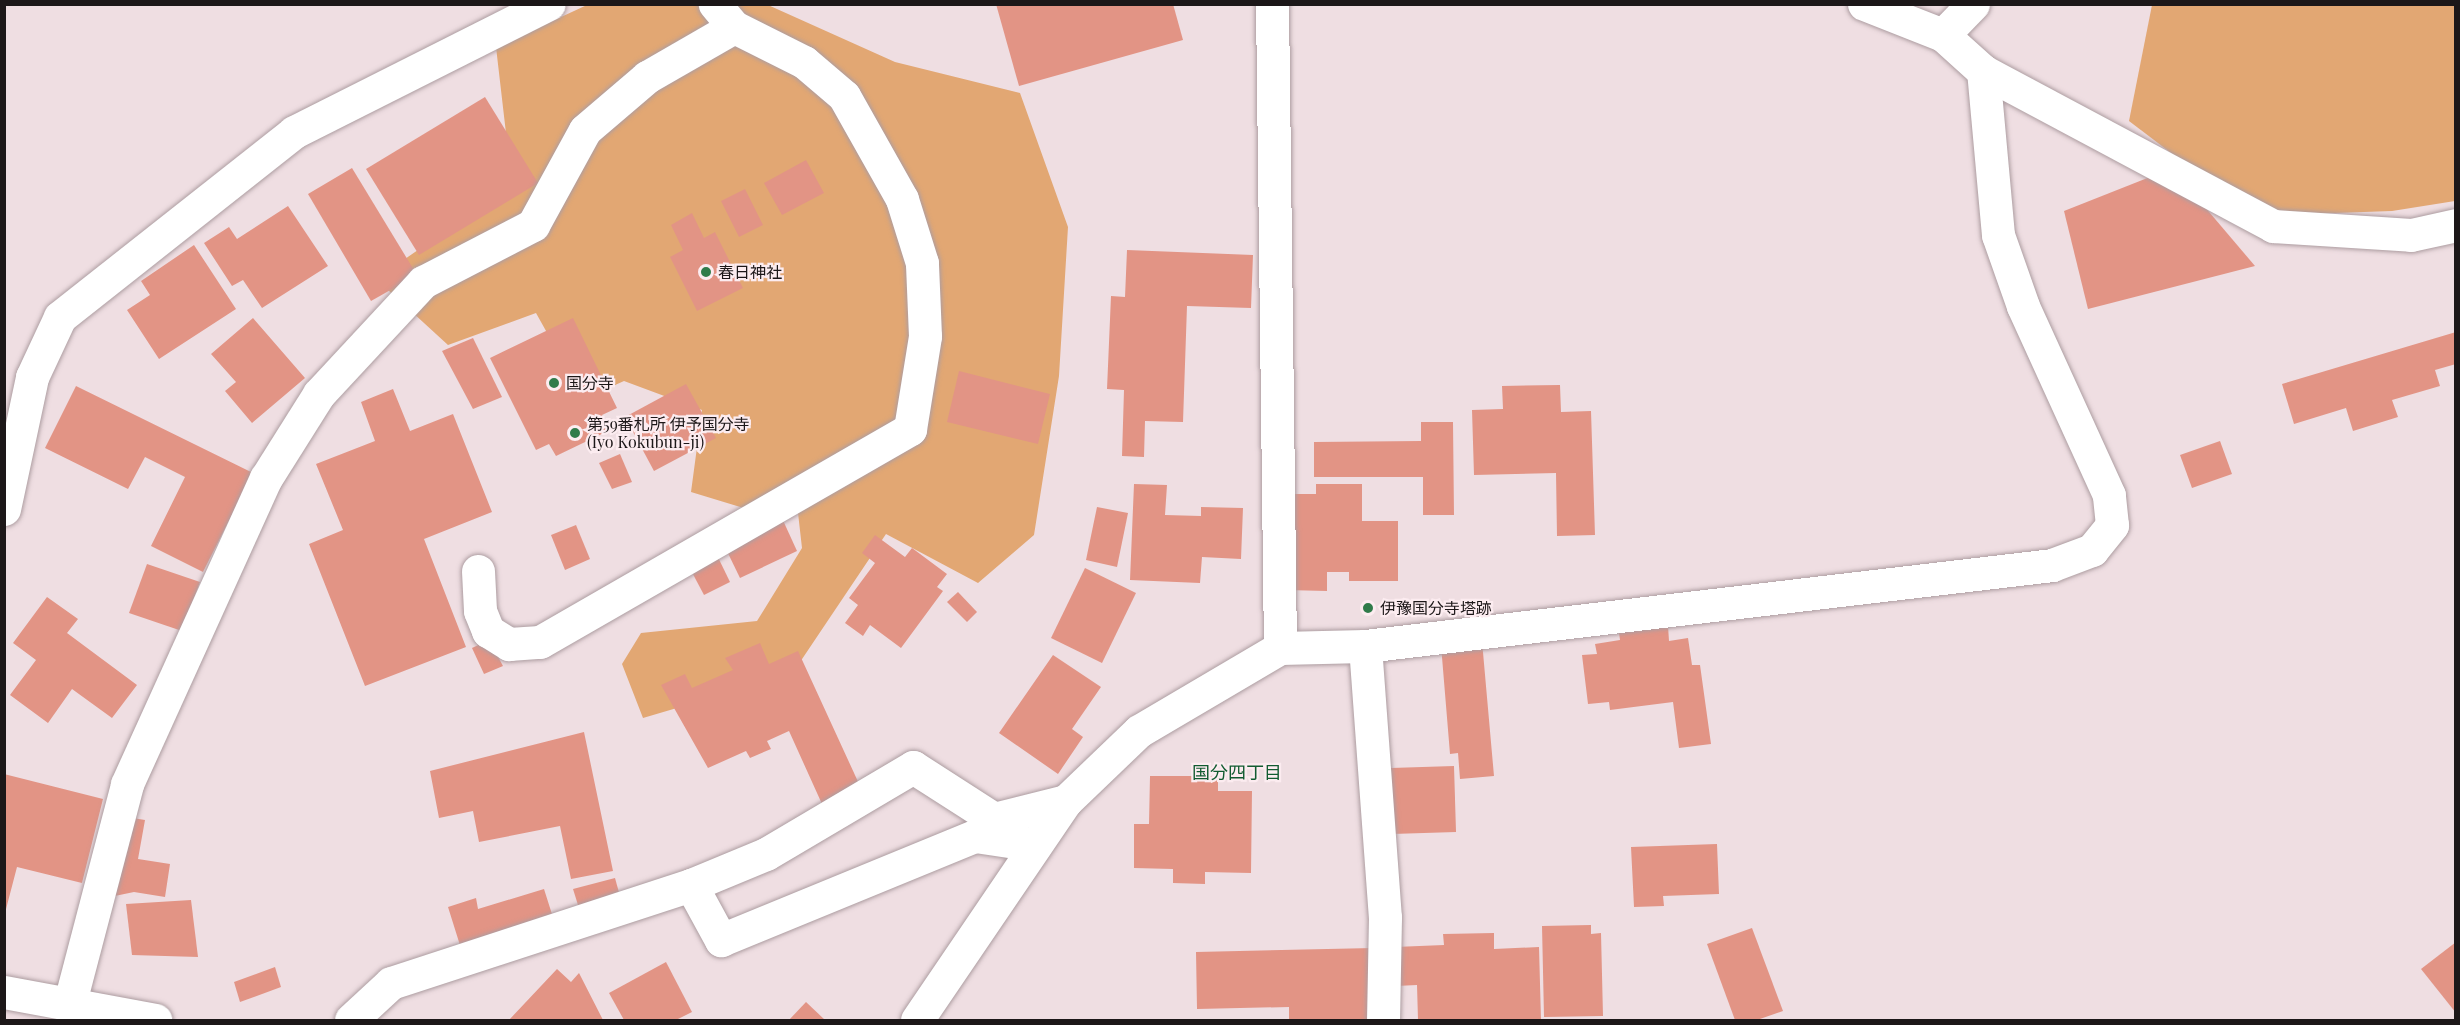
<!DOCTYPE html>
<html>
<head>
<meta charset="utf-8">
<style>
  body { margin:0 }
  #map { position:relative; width:2460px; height:1025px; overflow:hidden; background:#efdee2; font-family:"Playfair Display","Noto Sans JP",serif }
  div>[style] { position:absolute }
  .forest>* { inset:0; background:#e2a773 }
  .building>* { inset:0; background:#e29485 }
  .roads { filter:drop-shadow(0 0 2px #ad9da1) drop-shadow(0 0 2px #ad9da1) }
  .minor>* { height:33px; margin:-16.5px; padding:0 16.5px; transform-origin:16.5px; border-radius:16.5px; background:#fff }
  .major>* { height:33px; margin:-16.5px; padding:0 16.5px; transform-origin:16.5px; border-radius:16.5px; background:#fff }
  .dots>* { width:16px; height:16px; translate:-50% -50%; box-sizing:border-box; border:3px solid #fcecf0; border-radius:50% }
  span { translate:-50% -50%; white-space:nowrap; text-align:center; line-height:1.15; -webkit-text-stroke:4.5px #fcecf0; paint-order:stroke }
  .poi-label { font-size:16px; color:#1c1718 }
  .left { translate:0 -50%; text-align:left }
  .neighbourhood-label { font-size:18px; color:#115b30 }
  .frame { position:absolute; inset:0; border:6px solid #1c1718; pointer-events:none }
</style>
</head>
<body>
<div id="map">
  <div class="forest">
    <i style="clip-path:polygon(587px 5px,768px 5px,895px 62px,1020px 93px,1068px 227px,1059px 376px,1034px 535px,978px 583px,886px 534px,792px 674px,643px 718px,622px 664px,641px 633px,757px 621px,802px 548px,798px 513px,760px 513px,691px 492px,702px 410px,624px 381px,584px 399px,536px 313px,448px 345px,376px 279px,512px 185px,496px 47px)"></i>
    <i style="clip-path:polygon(2152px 5px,2455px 5px,2455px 201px,2392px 211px,2279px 215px,2229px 197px,2129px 121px)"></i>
  </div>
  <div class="building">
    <i style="clip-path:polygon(996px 4px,1173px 4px,1183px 40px,1019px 86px)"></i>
    <i style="clip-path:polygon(485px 97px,538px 183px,419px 255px,366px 169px)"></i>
    <i style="clip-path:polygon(806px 160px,824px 193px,782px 215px,764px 183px)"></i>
    <i style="clip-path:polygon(352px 168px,417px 275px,371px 301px,308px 194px)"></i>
    <i style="clip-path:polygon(2155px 175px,2193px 193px,2255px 266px,2088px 309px,2064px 211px)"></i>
    <i style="clip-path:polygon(745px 189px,763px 225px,739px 237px,721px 201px)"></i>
    <i style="clip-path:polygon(288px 206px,328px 266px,262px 308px,243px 280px,232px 286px,204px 243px,229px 227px,237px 239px)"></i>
    <i style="clip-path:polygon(692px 213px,704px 238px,715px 232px,743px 288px,697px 311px,670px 257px,683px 250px,671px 225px)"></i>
    <i style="clip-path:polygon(194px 245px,236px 309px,159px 359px,127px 310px,150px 295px,141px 281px)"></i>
    <i style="clip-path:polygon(1127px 250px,1253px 255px,1251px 308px,1187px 306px,1183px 422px,1145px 421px,1144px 457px,1122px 456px,1124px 390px,1107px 389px,1111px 296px,1125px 297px)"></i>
    <i style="clip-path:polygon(253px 318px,305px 378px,252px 423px,225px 391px,236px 382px,211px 354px)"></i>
    <i style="clip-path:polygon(573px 318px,617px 408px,602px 415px,610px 430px,556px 456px,549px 444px,536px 450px,490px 358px)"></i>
    <i style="clip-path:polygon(2456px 332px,2456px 364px,2435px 370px,2440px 386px,2392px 400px,2398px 417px,2353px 431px,2346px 408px,2294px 424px,2282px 384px)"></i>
    <i style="clip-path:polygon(473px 338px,502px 397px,473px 409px,442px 351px)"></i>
    <i style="clip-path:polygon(959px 371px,1050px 394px,1038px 444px,947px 422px)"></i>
    <i style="clip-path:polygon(686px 384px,716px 438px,654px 471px,625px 417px)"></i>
    <i style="clip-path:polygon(1560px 385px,1561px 412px,1591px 411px,1595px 535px,1557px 536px,1556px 473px,1474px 475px,1472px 410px,1503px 409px,1502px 386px)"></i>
    <i style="clip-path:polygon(76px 386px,253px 473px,203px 572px,151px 546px,185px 477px,145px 457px,128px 489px,45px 448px)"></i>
    <i style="clip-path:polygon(393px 389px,410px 431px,453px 414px,492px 512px,424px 539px,466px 647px,365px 686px,309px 544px,343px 530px,316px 464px,375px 441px,361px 402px)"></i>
    <i style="clip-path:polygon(1421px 422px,1453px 422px,1454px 515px,1423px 515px,1423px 477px,1314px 477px,1314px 442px,1421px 441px)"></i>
    <i style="clip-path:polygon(2220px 441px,2232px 474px,2192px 488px,2180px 455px)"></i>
    <i style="clip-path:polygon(620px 454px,632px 482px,612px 489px,599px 463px)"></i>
    <i style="clip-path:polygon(1134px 484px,1167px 485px,1165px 515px,1201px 516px,1201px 507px,1243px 508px,1241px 559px,1202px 557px,1200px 583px,1130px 580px)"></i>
    <i style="clip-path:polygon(1316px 484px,1362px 484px,1362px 521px,1398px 521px,1398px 581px,1349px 581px,1349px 572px,1327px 572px,1327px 591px,1286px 590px,1286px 494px,1316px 494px)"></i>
    <i style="clip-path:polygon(1097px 507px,1128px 513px,1117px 567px,1086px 560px)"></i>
    <i style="clip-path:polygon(781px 516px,797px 551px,740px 578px,723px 543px)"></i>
    <i style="clip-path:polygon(576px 525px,590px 559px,565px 570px,551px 535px)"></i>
    <i style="clip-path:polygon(875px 535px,905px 557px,912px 548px,947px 574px,937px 587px,943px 591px,901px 648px,870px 625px,863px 636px,845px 623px,858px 605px,849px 598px,875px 563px,862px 553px)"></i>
    <i style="clip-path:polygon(713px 547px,730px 582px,704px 595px,686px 561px)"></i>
    <i style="clip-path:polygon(147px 564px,200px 582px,182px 631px,129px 613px)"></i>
    <i style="clip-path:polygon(1085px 568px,1136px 593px,1102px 663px,1051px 638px)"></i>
    <i style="clip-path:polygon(958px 592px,977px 612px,967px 622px,947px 602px)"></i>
    <i style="clip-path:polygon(47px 597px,78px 619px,67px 633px,137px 685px,112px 718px,72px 689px,48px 723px,10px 695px,36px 660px,13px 643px)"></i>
    <i style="clip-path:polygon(1668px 626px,1669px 641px,1688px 638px,1692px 665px,1700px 665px,1711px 744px,1679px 748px,1673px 702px,1610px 710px,1609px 702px,1588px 704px,1582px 655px,1597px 654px,1595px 644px,1620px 640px,1619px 633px)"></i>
    <i style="clip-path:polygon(489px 640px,503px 666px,484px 674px,472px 648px)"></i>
    <i style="clip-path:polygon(1482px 641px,1494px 776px,1460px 779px,1458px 753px,1450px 754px,1441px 645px)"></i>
    <i style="clip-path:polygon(760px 643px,769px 664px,798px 651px,860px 786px,822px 804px,789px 731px,767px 741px,771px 749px,750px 758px,746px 751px,708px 768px,661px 685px,685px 674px,692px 688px,733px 670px,725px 658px)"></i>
    <i style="clip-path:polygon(1053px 655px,1101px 687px,1072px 729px,1083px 737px,1058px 774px,999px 733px)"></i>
    <i style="clip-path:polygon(584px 732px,613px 871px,571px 879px,560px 826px,479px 842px,473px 811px,439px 818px,430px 771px)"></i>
    <i style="clip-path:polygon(1454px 766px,1456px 832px,1392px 834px,1391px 768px)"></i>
    <i style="clip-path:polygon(4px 774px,103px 799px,82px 883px,17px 867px,5px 913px)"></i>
    <i style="clip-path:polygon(1150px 776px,1218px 776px,1218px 791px,1252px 791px,1251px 873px,1205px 872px,1205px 884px,1173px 883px,1173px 869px,1134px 868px,1134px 824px,1149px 824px)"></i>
    <i style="clip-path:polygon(120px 816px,145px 820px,138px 859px,170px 864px,165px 897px,134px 892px,105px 898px)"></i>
    <i style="clip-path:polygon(1717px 844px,1719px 894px,1663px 896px,1664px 906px,1634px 907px,1631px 847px)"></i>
    <i style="clip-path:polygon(615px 878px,623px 907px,582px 918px,573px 889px)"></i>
    <i style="clip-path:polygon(544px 889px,557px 930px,464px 958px,448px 907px,476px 898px,478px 909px)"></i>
    <i style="clip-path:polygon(191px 900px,198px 957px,132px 955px,126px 904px)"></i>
    <i style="clip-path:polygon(1591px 925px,1591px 934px,1601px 933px,1603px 1016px,1544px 1017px,1542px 926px)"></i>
    <i style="clip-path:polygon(1752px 928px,1783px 1011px,1757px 1020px,1735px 1020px,1707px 944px)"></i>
    <i style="clip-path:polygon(1494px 933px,1494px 949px,1539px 947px,1541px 1020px,1418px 1020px,1417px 985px,1396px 986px,1395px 947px,1444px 945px,1443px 934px)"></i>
    <i style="clip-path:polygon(2456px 942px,2456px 1013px,2421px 969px)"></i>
    <i style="clip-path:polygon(1373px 948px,1374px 1020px,1289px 1020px,1289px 1007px,1197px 1009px,1196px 952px)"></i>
    <i style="clip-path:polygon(666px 962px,692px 1012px,676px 1020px,624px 1020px,609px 993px)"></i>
    <i style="clip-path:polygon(275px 967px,281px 987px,240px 1002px,234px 982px)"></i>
    <i style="clip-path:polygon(557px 969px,571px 982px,579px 973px,603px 1020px,509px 1020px)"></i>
    <i style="clip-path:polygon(806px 1002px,825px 1020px,789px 1020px)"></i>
  </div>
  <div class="roads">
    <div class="minor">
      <i style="left:1272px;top:4px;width:644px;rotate:89.29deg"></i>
      <i style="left:1864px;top:4px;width:85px;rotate:21.4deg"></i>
      <i style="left:1943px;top:35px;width:54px;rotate:42deg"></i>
      <i style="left:1983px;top:71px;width:329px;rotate:28.1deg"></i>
      <i style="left:2273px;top:226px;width:138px;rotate:3.7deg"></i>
      <i style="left:2411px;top:235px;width:46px;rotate:-12.5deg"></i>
      <i style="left:1943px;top:35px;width:43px;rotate:-45.9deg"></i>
      <i style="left:4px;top:509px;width:135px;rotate:-78deg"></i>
      <i style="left:32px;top:377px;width:66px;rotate:-65deg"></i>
      <i style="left:60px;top:317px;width:298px;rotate:-38.3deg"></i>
      <i style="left:294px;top:132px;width:285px;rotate:-26.7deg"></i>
      <i style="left:478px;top:571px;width:40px;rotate:87.1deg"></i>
      <i style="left:480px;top:611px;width:22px;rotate:68deg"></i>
      <i style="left:488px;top:631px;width:25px;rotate:32deg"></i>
      <i style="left:509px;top:644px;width:31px;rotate:-4deg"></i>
      <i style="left:540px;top:642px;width:427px;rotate:-29.9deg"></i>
      <i style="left:910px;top:429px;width:94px;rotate:-80.8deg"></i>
      <i style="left:925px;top:336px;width:73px;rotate:-92.4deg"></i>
      <i style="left:922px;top:263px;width:67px;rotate:-107.4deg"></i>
      <i style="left:902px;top:199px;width:118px;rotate:-119.4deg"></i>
      <i style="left:844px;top:96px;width:52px;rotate:-139.6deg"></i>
      <i style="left:804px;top:62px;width:78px;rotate:-153.4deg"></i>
      <i style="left:734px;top:27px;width:30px;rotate:-130deg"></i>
      <i style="left:1365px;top:646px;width:272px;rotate:85.8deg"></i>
      <i style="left:1385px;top:917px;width:103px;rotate:91.1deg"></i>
      <i style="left:691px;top:885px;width:63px;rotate:61.4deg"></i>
      <i style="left:721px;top:940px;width:274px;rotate:-22.3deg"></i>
      <i style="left:975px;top:836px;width:61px;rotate:8.5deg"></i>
      <i style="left:70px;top:1002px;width:225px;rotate:-75.3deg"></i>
      <i style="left:127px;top:784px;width:336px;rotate:-65.6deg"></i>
      <i style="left:266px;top:478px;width:99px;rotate:-57.8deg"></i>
      <i style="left:319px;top:394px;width:153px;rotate:-47.1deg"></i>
      <i style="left:423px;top:282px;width:124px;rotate:-27.4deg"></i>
      <i style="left:533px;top:225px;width:108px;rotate:-61.3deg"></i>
      <i style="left:585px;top:130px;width:82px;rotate:-40.5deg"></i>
      <i style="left:647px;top:77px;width:100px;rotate:-29.9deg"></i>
      <i style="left:351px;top:1020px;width:54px;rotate:-42.8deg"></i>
      <i style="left:391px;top:983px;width:316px;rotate:-18.1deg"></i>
      <i style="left:691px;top:885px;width:81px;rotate:-22.5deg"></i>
      <i style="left:766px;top:854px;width:171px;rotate:-30.6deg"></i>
      <i style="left:913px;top:767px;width:96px;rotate:32.7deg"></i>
      <i style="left:994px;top:819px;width:74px;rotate:-14deg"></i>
      <i style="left:917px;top:1020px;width:265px;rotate:-55.8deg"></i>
      <i style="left:1066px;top:801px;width:101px;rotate:-43.8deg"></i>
      <i style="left:1139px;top:731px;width:164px;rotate:-30.5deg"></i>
      <i style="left:1280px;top:648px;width:85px;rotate:-1.3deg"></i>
      <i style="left:1365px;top:646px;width:692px;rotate:-6.72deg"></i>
      <i style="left:2052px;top:565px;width:43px;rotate:-20.6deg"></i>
      <i style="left:2092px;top:550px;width:32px;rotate:-51deg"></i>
      <i style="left:2112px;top:525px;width:30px;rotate:-96deg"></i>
      <i style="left:2109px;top:495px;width:208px;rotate:-114.5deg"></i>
      <i style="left:2023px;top:306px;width:75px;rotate:-109.4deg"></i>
      <i style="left:1998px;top:235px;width:165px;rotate:-95.2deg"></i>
    </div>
    <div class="major">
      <i style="left:4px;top:992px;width:154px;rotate:10.5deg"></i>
    </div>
  </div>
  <div class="dots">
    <i style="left:706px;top:272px;background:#307b4a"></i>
    <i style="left:554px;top:383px;background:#307b4a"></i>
    <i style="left:575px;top:433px;background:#307b4a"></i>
    <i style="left:1368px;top:608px;background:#307b4a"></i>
  </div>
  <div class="poi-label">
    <span class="left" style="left:718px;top:272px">春日神社</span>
    <span class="left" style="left:566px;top:383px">国分寺</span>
    <span class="left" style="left:587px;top:433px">第59番札所 伊予国分寺<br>(Iyo Kokubun-ji)</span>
    <span class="left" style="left:1380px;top:608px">伊豫国分寺塔跡</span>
  </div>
  <div class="neighbourhood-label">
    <span style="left:1237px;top:772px">国分四丁目</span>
  </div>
  <div class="frame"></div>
</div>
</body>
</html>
